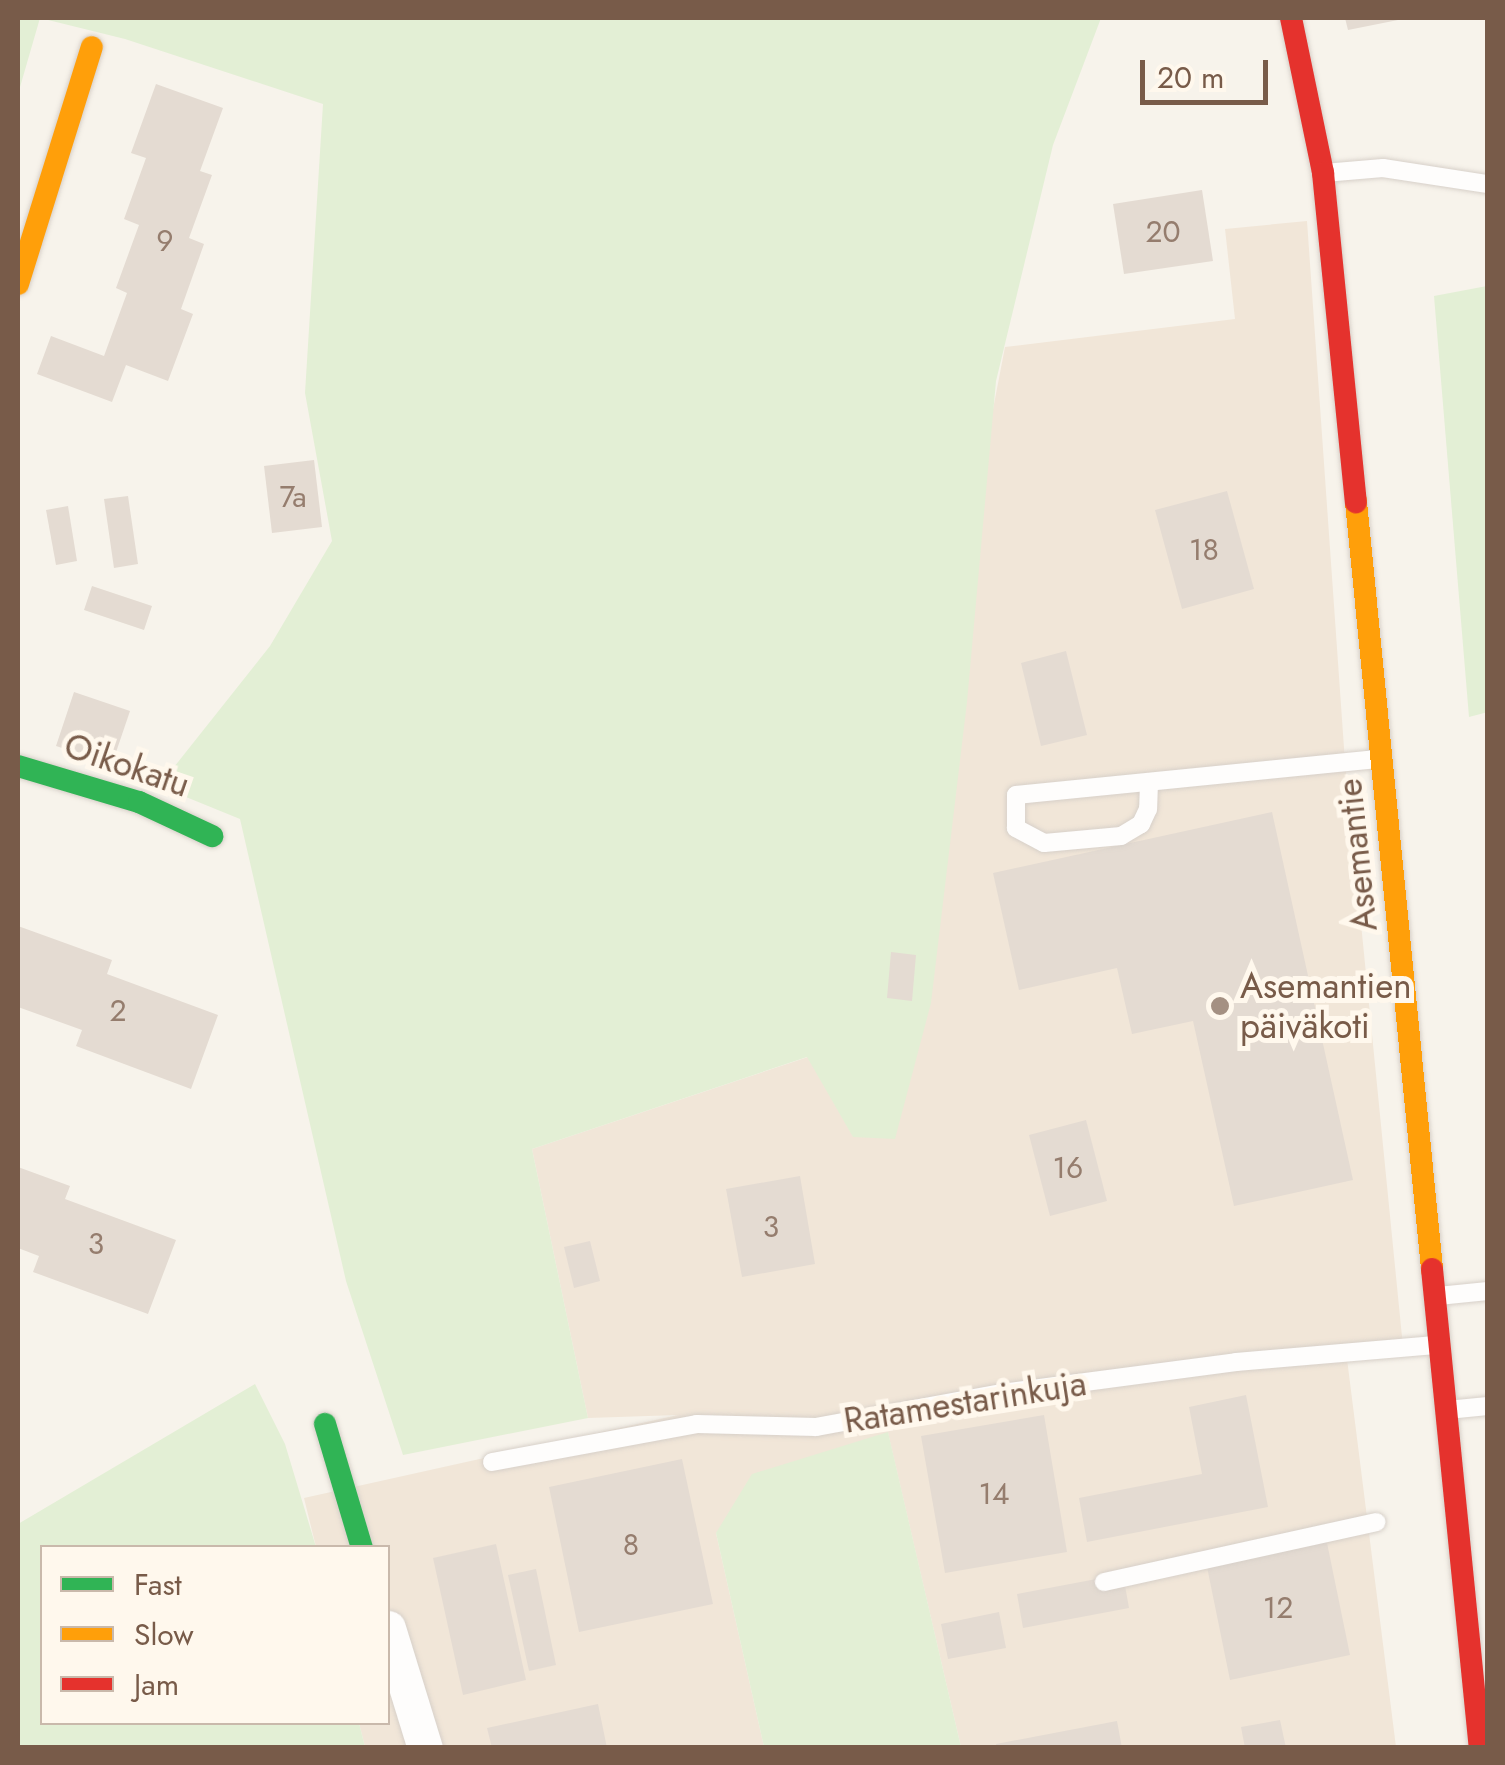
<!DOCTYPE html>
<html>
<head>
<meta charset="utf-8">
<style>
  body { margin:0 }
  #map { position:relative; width:1505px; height:1765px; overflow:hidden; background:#f7f3eb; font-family:Jost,sans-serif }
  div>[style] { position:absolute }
  .residential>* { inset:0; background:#f1e6d8 }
  .green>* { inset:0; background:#e3efd5 }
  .building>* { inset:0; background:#e4dbd2 }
  .roads { filter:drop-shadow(0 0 2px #d7d0c9) drop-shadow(0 0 2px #d7d0c9) }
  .lane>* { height:18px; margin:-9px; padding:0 9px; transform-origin:9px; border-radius:9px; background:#fefdfc }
  .street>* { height:35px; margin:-17.5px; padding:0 17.5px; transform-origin:17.5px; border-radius:17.5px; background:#fefdfc }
  .fast>* { height:22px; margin:-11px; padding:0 11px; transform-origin:11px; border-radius:11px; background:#30b455 }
  .slow>* { height:22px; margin:-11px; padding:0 11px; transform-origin:11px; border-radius:11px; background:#ff9f0a }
  .jam>* { height:22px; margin:-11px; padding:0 11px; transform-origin:11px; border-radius:11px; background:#e5322d }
  .dots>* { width:28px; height:28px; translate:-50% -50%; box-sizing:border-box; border:5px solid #fff8ed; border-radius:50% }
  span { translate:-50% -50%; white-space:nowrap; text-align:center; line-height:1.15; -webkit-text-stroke:10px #fff8ed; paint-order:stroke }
  .number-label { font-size:30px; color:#957d6e }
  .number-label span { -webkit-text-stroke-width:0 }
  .street-label { font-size:35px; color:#785b49 }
  .poi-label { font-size:35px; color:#785b49 }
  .left { translate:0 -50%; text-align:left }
  .frame { position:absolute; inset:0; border:20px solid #785b49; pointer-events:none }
  .legend { position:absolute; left:40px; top:1545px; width:350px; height:180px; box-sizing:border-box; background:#fff8ed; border:2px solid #c9b9ab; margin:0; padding:12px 18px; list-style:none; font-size:30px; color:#785b49 }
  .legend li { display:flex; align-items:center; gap:20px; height:50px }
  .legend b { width:50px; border:2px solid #c9b9ab }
  .scale { position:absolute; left:1140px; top:60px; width:128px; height:45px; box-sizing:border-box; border:5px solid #785b49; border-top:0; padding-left:12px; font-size:30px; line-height:35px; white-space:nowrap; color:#785b49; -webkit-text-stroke:8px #fff8ed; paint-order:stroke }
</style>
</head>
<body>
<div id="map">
  <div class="residential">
    <i style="clip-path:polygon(1307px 221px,1345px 762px,1404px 1357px,1346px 1351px,1396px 1747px,961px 1747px,888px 1433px,716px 1533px,764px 1747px,365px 1747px,359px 1723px,388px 1722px,388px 1548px,316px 1547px,304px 1498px,678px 1415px,588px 1418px,532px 1149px,808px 1057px,853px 1136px,1005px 347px,1235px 319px,1225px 229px)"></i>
  </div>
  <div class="green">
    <i style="clip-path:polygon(18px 18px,1101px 18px,1053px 145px,996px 381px,967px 702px,931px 1003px,895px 1139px,853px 1137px,807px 1057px,532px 1149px,588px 1418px,403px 1455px,346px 1281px,240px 819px,159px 786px,270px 646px,332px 541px,305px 393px,323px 104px,125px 39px,40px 18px,18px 94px)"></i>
    <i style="clip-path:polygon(1487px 286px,1488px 712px,1469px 717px,1434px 296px)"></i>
    <i style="clip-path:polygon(255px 1384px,285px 1444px,316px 1547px,42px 1548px,42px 1722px,359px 1723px,365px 1747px,18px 1747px,18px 1524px)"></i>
    <i style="clip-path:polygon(888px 1432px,961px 1747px,764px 1747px,716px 1533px,752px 1474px)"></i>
  </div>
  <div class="building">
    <i style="clip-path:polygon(1345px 18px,1403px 18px,1403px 19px,1348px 30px)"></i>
    <i style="clip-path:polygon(156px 84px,223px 108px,200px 171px,212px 175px,189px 238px,204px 244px,181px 309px,193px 314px,168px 381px,126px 365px,112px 402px,37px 374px,51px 336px,104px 356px,127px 293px,116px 288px,139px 225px,124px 219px,146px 158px,131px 153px)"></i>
    <i style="clip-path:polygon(1202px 190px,1213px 261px,1124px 274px,1113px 204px)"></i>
    <i style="clip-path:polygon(314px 460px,322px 527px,272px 533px,264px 466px)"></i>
    <i style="clip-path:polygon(1227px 491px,1254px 589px,1182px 609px,1155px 510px)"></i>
    <i style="clip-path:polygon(128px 496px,138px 564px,114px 568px,104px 499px)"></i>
    <i style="clip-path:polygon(68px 506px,77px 561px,56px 565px,46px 510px)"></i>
    <i style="clip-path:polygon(92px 586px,152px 606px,144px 630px,84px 610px)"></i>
    <i style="clip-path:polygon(1066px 651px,1087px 735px,1041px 746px,1021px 663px)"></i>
    <i style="clip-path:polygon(74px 692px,130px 711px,112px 764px,56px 746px)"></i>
    <i style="clip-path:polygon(1272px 812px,1353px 1180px,1234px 1206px,1193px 1021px,1132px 1034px,1117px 968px,1019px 990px,993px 873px)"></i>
    <i style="clip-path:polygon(18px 926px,112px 960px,107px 974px,218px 1015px,191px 1089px,76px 1046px,82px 1030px,18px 1007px)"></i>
    <i style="clip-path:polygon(891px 952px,916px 955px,912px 1001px,887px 998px)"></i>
    <i style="clip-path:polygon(1086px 1120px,1107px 1201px,1050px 1216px,1029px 1135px)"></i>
    <i style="clip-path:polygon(18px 1167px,70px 1186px,65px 1199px,176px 1240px,148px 1314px,33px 1272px,39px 1256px,18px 1248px)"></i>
    <i style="clip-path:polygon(800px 1176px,815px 1264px,742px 1277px,726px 1189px)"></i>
    <i style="clip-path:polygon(590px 1241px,600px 1281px,574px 1288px,564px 1247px)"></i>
    <i style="clip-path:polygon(1246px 1395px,1268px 1507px,1087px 1542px,1079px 1498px,1202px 1474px,1189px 1407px)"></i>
    <i style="clip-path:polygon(1044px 1415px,1067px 1552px,945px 1573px,921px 1436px)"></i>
    <i style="clip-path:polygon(682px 1459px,713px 1604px,579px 1632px,549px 1487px)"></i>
    <i style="clip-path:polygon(1326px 1538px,1350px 1655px,1230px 1680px,1206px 1562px)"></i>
    <i style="clip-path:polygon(496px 1544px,526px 1680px,463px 1695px,433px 1558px)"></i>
    <i style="clip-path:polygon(536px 1569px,556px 1665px,529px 1671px,508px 1575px)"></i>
    <i style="clip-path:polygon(1123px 1574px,1129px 1608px,1023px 1628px,1017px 1594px)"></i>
    <i style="clip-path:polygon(999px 1612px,1006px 1648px,948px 1659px,941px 1624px)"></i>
    <i style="clip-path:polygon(598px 1704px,607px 1748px,492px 1748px,487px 1728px)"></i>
    <i style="clip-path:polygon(1280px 1720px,1286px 1748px,1245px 1748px,1241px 1727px)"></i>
    <i style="clip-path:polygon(1117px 1721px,1122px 1748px,997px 1748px,996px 1744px)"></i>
  </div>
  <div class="roads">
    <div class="lane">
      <i style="left:1324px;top:173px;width:59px;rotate:-4.8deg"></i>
      <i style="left:1383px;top:168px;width:106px;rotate:8.7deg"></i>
      <i style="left:1149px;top:783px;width:26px;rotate:92deg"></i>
      <i style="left:1148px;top:809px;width:17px;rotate:115deg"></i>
      <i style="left:1141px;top:824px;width:23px;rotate:149deg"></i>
      <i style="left:1121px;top:836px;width:77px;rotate:174.8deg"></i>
      <i style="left:1044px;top:843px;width:32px;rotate:-152deg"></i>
      <i style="left:1016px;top:828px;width:33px;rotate:-90deg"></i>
      <i style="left:1016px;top:795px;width:363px;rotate:-5.7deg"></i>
      <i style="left:1438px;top:1296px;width:50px;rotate:-5.7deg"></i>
      <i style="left:1447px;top:1410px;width:41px;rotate:-5.6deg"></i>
      <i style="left:492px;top:1462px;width:208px;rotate:-10.5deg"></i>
      <i style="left:697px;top:1424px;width:119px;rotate:1.4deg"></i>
      <i style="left:816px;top:1427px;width:189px;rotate:-10.4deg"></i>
      <i style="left:1002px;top:1393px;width:236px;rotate:-7.5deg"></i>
      <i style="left:1236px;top:1362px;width:200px;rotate:-4.9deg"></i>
      <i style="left:1104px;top:1582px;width:279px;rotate:-12.4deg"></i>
    </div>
    <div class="street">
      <i style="left:388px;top:1628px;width:126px;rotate:72.9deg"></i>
    </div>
    <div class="fast">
      <i style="left:18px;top:766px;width:126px;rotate:16.6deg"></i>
      <i style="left:139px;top:802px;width:81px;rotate:25deg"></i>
      <i style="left:325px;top:1424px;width:129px;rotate:73.4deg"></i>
    </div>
    <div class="slow">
      <i style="left:18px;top:284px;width:248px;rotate:-72.7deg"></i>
      <i style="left:1356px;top:502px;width:771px;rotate:84.34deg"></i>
    </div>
    <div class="jam">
      <i style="left:1291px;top:18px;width:158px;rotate:78.3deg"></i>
      <i style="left:1323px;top:173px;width:331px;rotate:84.3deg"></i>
      <i style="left:1432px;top:1269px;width:481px;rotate:84.3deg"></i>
    </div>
  </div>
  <div class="dots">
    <i style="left:1220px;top:1006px;background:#a49082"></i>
  </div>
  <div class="number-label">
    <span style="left:1163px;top:232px">20</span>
    <span style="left:165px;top:241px">9</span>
    <span style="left:293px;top:497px">7a</span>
    <span style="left:1204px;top:550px">18</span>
    <span style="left:118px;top:1011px">2</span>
    <span style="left:1068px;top:1168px">16</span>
    <span style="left:771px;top:1227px">3</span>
    <span style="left:96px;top:1244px">3</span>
    <span style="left:994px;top:1494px">14</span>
    <span style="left:631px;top:1545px">8</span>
    <span style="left:1278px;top:1608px">12</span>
  </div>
  <div class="street-label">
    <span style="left:127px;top:765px;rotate:19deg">Oikokatu</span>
    <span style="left:1357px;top:855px;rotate:-96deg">Asemantie</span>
    <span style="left:965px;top:1402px;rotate:-9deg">Ratamestarinkuja</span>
  </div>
  <div class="poi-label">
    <span class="left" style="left:1240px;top:1006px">Asemantien<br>päiväkoti</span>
  </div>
  <div class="frame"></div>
  <ul class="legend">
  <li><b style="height:12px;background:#30b455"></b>Fast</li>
  <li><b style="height:12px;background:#ff9f0a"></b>Slow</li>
  <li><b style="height:12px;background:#e5322d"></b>Jam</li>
  </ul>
  <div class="scale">20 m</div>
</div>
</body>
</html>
